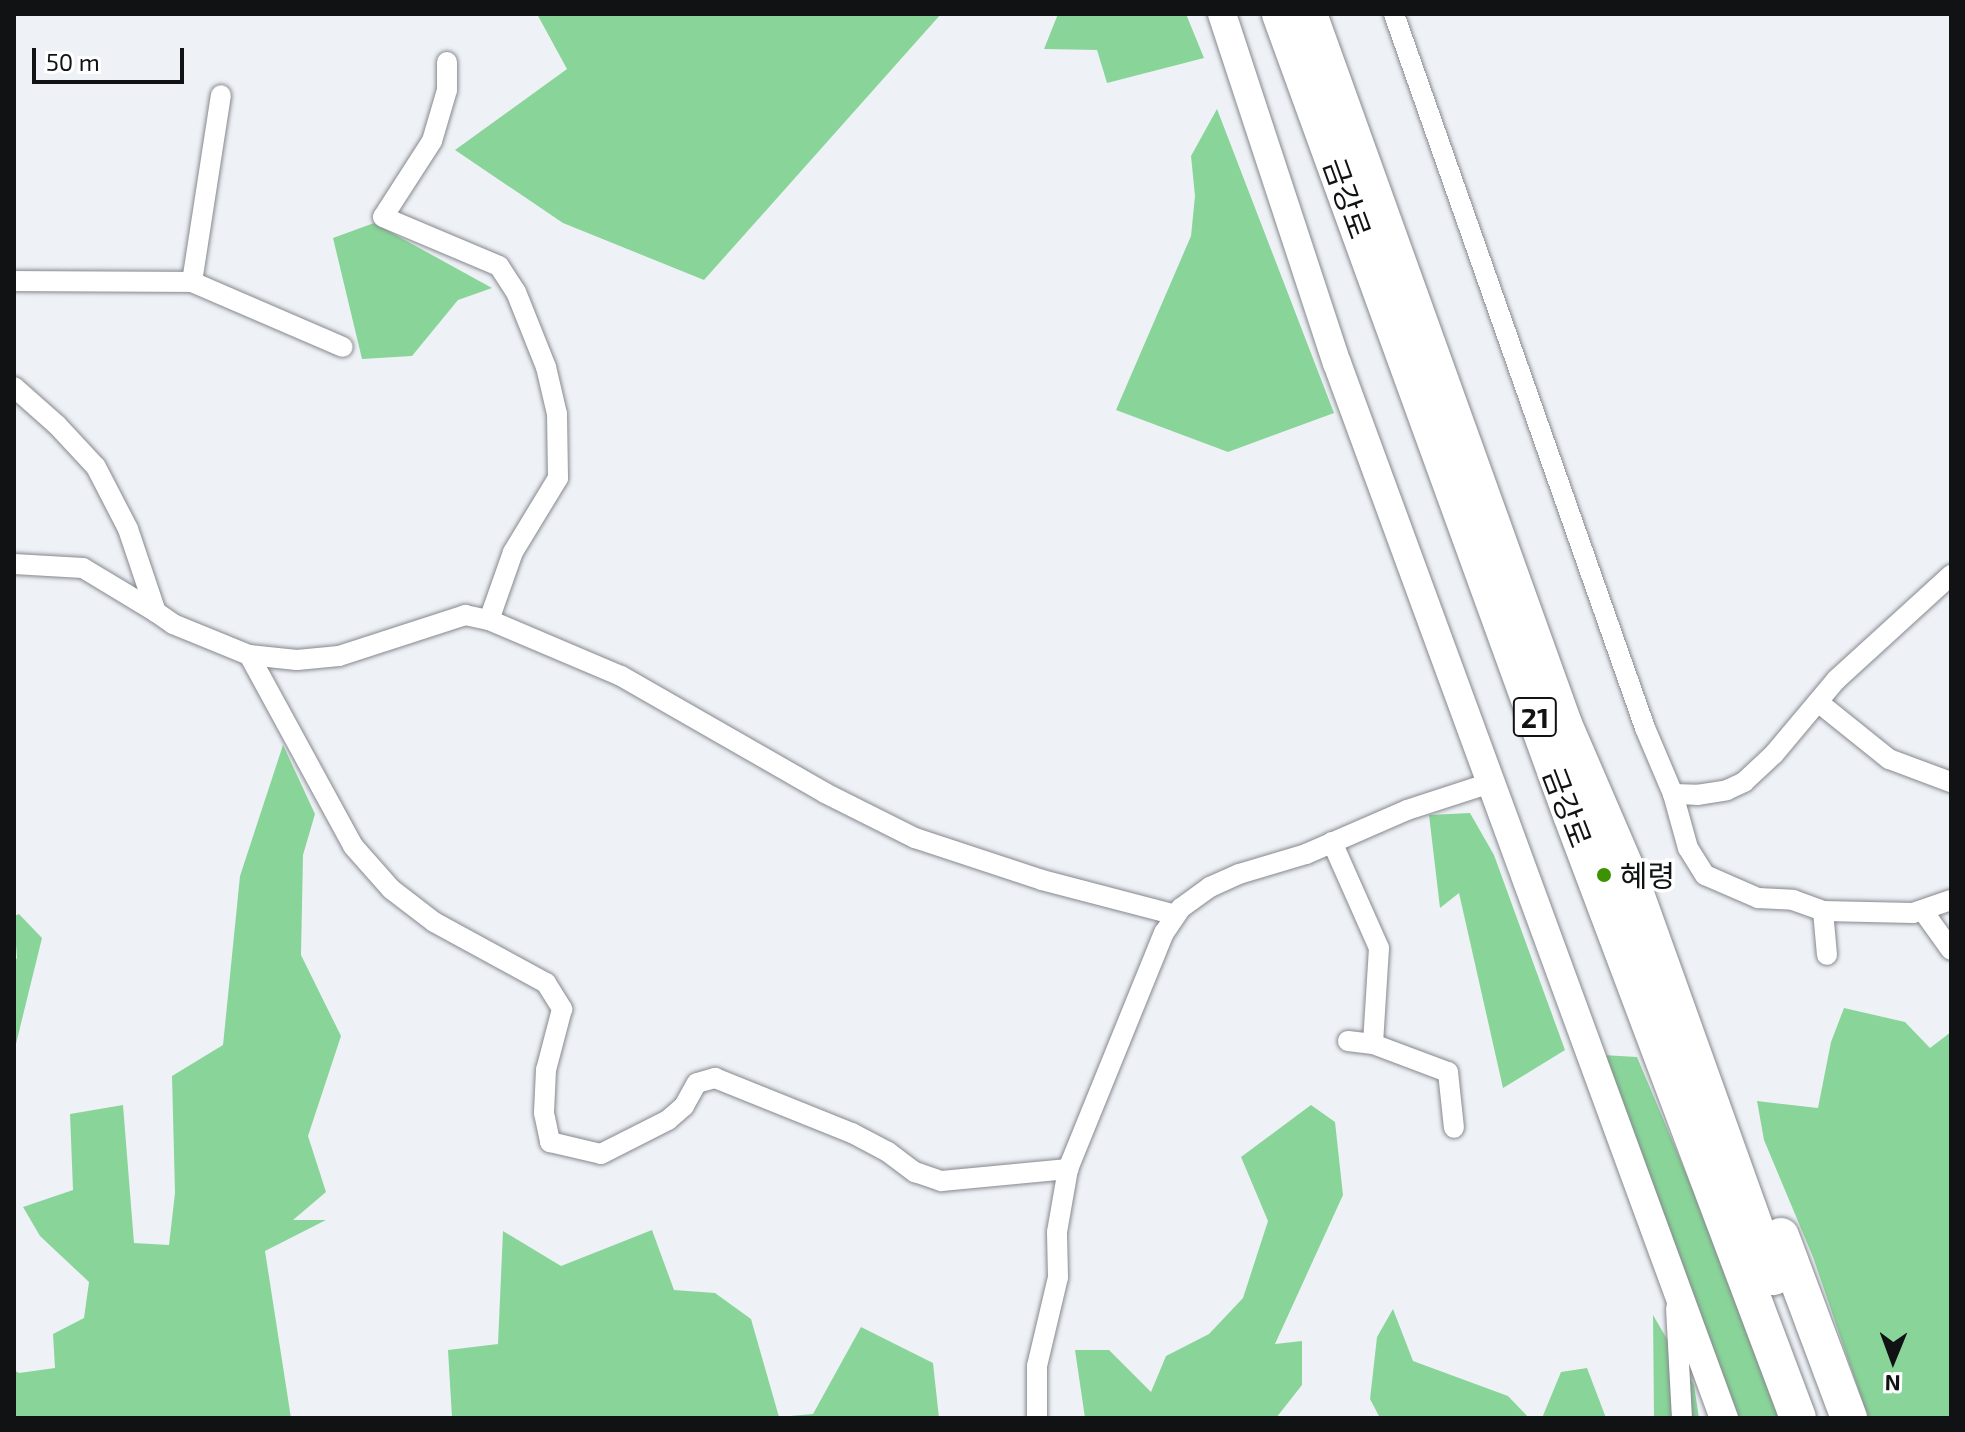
<!DOCTYPE html>
<html>
<head>
<meta charset="utf-8">
<style>
  body { margin:0 }
  #map { position:relative; width:1965px; height:1432px; overflow:hidden; background:#eef2f7; font-family:"Exo 2","Noto Sans KR",sans-serif }
  div>[style] { position:absolute }
  .green>* { inset:0; background:#89d599 }
  .roads { filter:drop-shadow(0 0 2px #85888d) drop-shadow(0 0 2px #85888d) }
  .street>* { height:20px; margin:-10px; padding:0 10px; transform-origin:10px; border-radius:10px; background:#fff }
  .secondary>* { height:28px; margin:-14px; padding:0 14px; transform-origin:14px; border-radius:14px; background:#fff }
  .highway>* { height:36px; margin:-18px; padding:0 18px; transform-origin:18px; border-radius:18px; background:#fff }
  .dots>* { width:22px; height:22px; translate:-50% -50%; box-sizing:border-box; border:4px solid #fff; border-radius:50% }
  span { translate:-50% -50%; white-space:nowrap; text-align:center; line-height:1.15; -webkit-text-stroke:7px #fff; paint-order:stroke }
  .shield-label span { padding:2px 6px; background:#fff; border:2px solid; border-radius:6px; -webkit-text-stroke-width:0 }
  .shield-label { font-size:28px; color:#111214; font-weight:700 }
  .street-label { font-size:30px; color:#111214 }
  .poi-label { font-size:30px; color:#111214 }
  .left { translate:0 -50%; text-align:left }
  .frame { position:absolute; inset:0; border:16px solid #111214; pointer-events:none }
  .north { position:absolute; left:1853px; top:1320px; width:80px; height:80px; -webkit-text-stroke:6px #fff; paint-order:stroke; rotate:181deg; font-size:22px; font-weight:700; line-height:32px; text-align:center; color:#111214 }
  .north::after { content:''; display:block; margin:auto; width:28px; height:36px; background:#111214; clip-path:polygon(50% 0,100% 100%,50% 72%,0 100%) }
  .scale { position:absolute; left:32px; top:48px; width:152px; height:36px; box-sizing:border-box; border:4px solid #111214; border-top:0; padding-left:10px; font-size:24px; line-height:28px; white-space:nowrap; color:#111214; -webkit-text-stroke:6px #fff; paint-order:stroke }
</style>
</head>
<body>
<div id="map">
  <div class="green">
    <i style="clip-path:polygon(537px 14px,941px 14px,704px 280px,563px 223px,455px 150px,567px 69px)"></i>
    <i style="clip-path:polygon(1058px 14px,1186px 14px,1204px 58px,1107px 83px,1097px 50px,1044px 49px)"></i>
    <i style="clip-path:polygon(1217px 109px,1334px 413px,1228px 452px,1116px 410px,1191px 236px,1195px 196px,1191px 156px)"></i>
    <i style="clip-path:polygon(374px 223px,492px 288px,458px 300px,412px 356px,362px 359px,333px 238px)"></i>
    <i style="clip-path:polygon(283px 745px,315px 814px,303px 855px,301px 955px,341px 1036px,308px 1136px,326px 1192px,293px 1220px,326px 1220px,265px 1251px,291px 1418px,14px 1418px,14px 1370px,19px 1373px,55px 1368px,53px 1334px,84px 1318px,89px 1282px,40px 1236px,23px 1207px,73px 1190px,70px 1114px,123px 1105px,134px 1243px,169px 1245px,175px 1193px,172px 1076px,223px 1045px,240px 876px)"></i>
    <i style="clip-path:polygon(1470px 813px,1494px 855px,1565px 1050px,1503px 1088px,1459px 893px,1440px 908px,1429px 815px)"></i>
    <i style="clip-path:polygon(19px 914px,42px 938px,14px 1052px,14px 962px,17px 958px,14px 916px)"></i>
    <i style="clip-path:polygon(1844px 1008px,1905px 1022px,1930px 1048px,1951px 1032px,1951px 1418px,1868px 1418px,1813px 1257px,1764px 1140px,1757px 1101px,1818px 1108px,1831px 1042px)"></i>
    <i style="clip-path:polygon(1603px 1055px,1637px 1057px,1724px 1263px,1780px 1418px,1739px 1418px)"></i>
    <i style="clip-path:polygon(1311px 1105px,1335px 1122px,1343px 1195px,1275px 1344px,1302px 1341px,1302px 1385px,1276px 1418px,1085px 1418px,1075px 1350px,1109px 1350px,1151px 1392px,1166px 1356px,1209px 1334px,1243px 1298px,1268px 1221px,1241px 1157px)"></i>
    <i style="clip-path:polygon(652px 1230px,674px 1290px,715px 1293px,751px 1319px,779px 1417px,813px 1414px,861px 1327px,933px 1363px,939px 1418px,452px 1418px,448px 1350px,498px 1344px,503px 1231px,561px 1266px)"></i>
    <i style="clip-path:polygon(1393px 1309px,1413px 1361px,1508px 1396px,1529px 1418px,1380px 1418px,1370px 1399px,1377px 1337px)"></i>
    <i style="clip-path:polygon(1653px 1315px,1694px 1385px,1699px 1418px,1654px 1418px)"></i>
    <i style="clip-path:polygon(1587px 1368px,1606px 1418px,1542px 1418px,1561px 1372px)"></i>
  </div>
  <div class="roads">
    <div class="street">
      <i style="left:1394px;top:14px;width:757px;rotate:70.63deg"></i>
      <i style="left:1645px;top:728px;width:72px;rotate:67deg"></i>
      <i style="left:1673px;top:794px;width:56px;rotate:74.5deg"></i>
      <i style="left:1688px;top:848px;width:32px;rotate:58deg"></i>
      <i style="left:1705px;top:875px;width:58px;rotate:23.5deg"></i>
      <i style="left:1758px;top:898px;width:35px;rotate:3deg"></i>
      <i style="left:1793px;top:900px;width:32px;rotate:20deg"></i>
      <i style="left:1823px;top:911px;width:90px;rotate:1.3deg"></i>
      <i style="left:1913px;top:913px;width:40px;rotate:-18.9deg"></i>
      <i style="left:447px;top:62px;width:28px;rotate:90deg"></i>
      <i style="left:447px;top:90px;width:53px;rotate:106.4deg"></i>
      <i style="left:432px;top:141px;width:90px;rotate:122.8deg"></i>
      <i style="left:383px;top:217px;width:126px;rotate:22.9deg"></i>
      <i style="left:499px;top:266px;width:31px;rotate:57deg"></i>
      <i style="left:516px;top:292px;width:81px;rotate:68.2deg"></i>
      <i style="left:546px;top:367px;width:48px;rotate:76.8deg"></i>
      <i style="left:557px;top:414px;width:64px;rotate:89.1deg"></i>
      <i style="left:558px;top:478px;width:87px;rotate:121.3deg"></i>
      <i style="left:513px;top:552px;width:72px;rotate:109.4deg"></i>
      <i style="left:14px;top:281px;width:178px;rotate:0.3deg"></i>
      <i style="left:192px;top:282px;width:164px;rotate:23.3deg"></i>
      <i style="left:192px;top:282px;width:189px;rotate:-81.2deg"></i>
      <i style="left:14px;top:387px;width:57px;rotate:41.5deg"></i>
      <i style="left:57px;top:425px;width:57px;rotate:47.1deg"></i>
      <i style="left:96px;top:467px;width:70px;rotate:62.7deg"></i>
      <i style="left:128px;top:529px;width:88px;rotate:71.4deg"></i>
      <i style="left:156px;top:612px;width:21px;rotate:35deg"></i>
      <i style="left:173px;top:624px;width:82px;rotate:22.2deg"></i>
      <i style="left:249px;top:655px;width:217px;rotate:61.4deg"></i>
      <i style="left:353px;top:846px;width:57px;rotate:48.5deg"></i>
      <i style="left:391px;top:889px;width:54px;rotate:37.5deg"></i>
      <i style="left:434px;top:922px;width:128px;rotate:28.6deg"></i>
      <i style="left:546px;top:983px;width:31px;rotate:58deg"></i>
      <i style="left:562px;top:1009px;width:63px;rotate:104.7deg"></i>
      <i style="left:546px;top:1070px;width:43px;rotate:92.7deg"></i>
      <i style="left:544px;top:1113px;width:30px;rotate:78deg"></i>
      <i style="left:550px;top:1142px;width:52px;rotate:13.2deg"></i>
      <i style="left:601px;top:1154px;width:75px;rotate:-26.9deg"></i>
      <i style="left:668px;top:1120px;width:21px;rotate:-41deg"></i>
      <i style="left:684px;top:1106px;width:26px;rotate:-61deg"></i>
      <i style="left:697px;top:1083px;width:19px;rotate:-16deg"></i>
      <i style="left:715px;top:1078px;width:148px;rotate:21.9deg"></i>
      <i style="left:852px;top:1133px;width:41px;rotate:27.8deg"></i>
      <i style="left:888px;top:1152px;width:34px;rotate:37deg"></i>
      <i style="left:915px;top:1172px;width:28px;rotate:19deg"></i>
      <i style="left:941px;top:1181px;width:128px;rotate:-5.4deg"></i>
      <i style="left:1068px;top:1169px;width:255px;rotate:-67.9deg"></i>
      <i style="left:1164px;top:933px;width:30px;rotate:-56deg"></i>
      <i style="left:1181px;top:908px;width:36px;rotate:-36deg"></i>
      <i style="left:1210px;top:887px;width:32px;rotate:-24deg"></i>
      <i style="left:1239px;top:874px;width:70px;rotate:-16.6deg"></i>
      <i style="left:1306px;top:854px;width:110px;rotate:-23.5deg"></i>
      <i style="left:1407px;top:810px;width:87px;rotate:-18deg"></i>
      <i style="left:14px;top:564px;width:69px;rotate:3.3deg"></i>
      <i style="left:83px;top:568px;width:85px;rotate:31.1deg"></i>
      <i style="left:249px;top:655px;width:48px;rotate:5.9deg"></i>
      <i style="left:297px;top:660px;width:42px;rotate:-5.4deg"></i>
      <i style="left:339px;top:656px;width:133px;rotate:-18deg"></i>
      <i style="left:465px;top:615px;width:25px;rotate:12deg"></i>
      <i style="left:489px;top:620px;width:143px;rotate:23deg"></i>
      <i style="left:621px;top:676px;width:235px;rotate:29.8deg"></i>
      <i style="left:825px;top:793px;width:101px;rotate:26.6deg"></i>
      <i style="left:915px;top:838px;width:134px;rotate:18.3deg"></i>
      <i style="left:1042px;top:880px;width:138px;rotate:14.6deg"></i>
      <i style="left:1818px;top:702px;width:91px;rotate:38.8deg"></i>
      <i style="left:1889px;top:759px;width:66px;rotate:20.4deg"></i>
      <i style="left:1673px;top:794px;width:24px;rotate:2deg"></i>
      <i style="left:1697px;top:795px;width:30px;rotate:-9deg"></i>
      <i style="left:1727px;top:790px;width:19px;rotate:-25deg"></i>
      <i style="left:1744px;top:782px;width:41px;rotate:-43deg"></i>
      <i style="left:1774px;top:754px;width:97px;rotate:-50deg"></i>
      <i style="left:1836px;top:680px;width:156px;rotate:-42.4deg"></i>
      <i style="left:1332px;top:842px;width:116px;rotate:66.1deg"></i>
      <i style="left:1379px;top:948px;width:96px;rotate:93.6deg"></i>
      <i style="left:1823px;top:911px;width:44px;rotate:84.8deg"></i>
      <i style="left:1923px;top:911px;width:48px;rotate:54.3deg"></i>
      <i style="left:1348px;top:1041px;width:25px;rotate:7deg"></i>
      <i style="left:1373px;top:1044px;width:80px;rotate:20.5deg"></i>
      <i style="left:1448px;top:1072px;width:56px;rotate:83.9deg"></i>
      <i style="left:1676px;top:1308px;width:110px;rotate:86.9deg"></i>
      <i style="left:1037px;top:1418px;width:52px;rotate:-90deg"></i>
      <i style="left:1037px;top:1366px;width:91px;rotate:-76.7deg"></i>
      <i style="left:1058px;top:1277px;width:45px;rotate:-91.3deg"></i>
      <i style="left:1057px;top:1232px;width:64px;rotate:-80.1deg"></i>
    </div>
    <div class="secondary">
      <i style="left:1222px;top:14px;width:367px;rotate:71.8deg"></i>
      <i style="left:1337px;top:363px;width:1124px;rotate:69.86deg"></i>
    </div>
    <div class="highway">
      <i style="left:1280px;top:14px;width:852px;rotate:70.03deg"></i>
      <i style="left:1571px;top:815px;width:644px;rotate:69.37deg"></i>
      <i style="left:1309px;top:14px;width:754px;rotate:70.24deg"></i>
      <i style="left:1564px;top:724px;width:167px;rotate:66.7deg"></i>
      <i style="left:1630px;top:877px;width:425px;rotate:70.3deg"></i>
      <i style="left:1781px;top:1236px;width:194px;rotate:69.5deg"></i>
    </div>
  </div>
  <div class="dots">
    <i style="left:1604px;top:875px;background:#3c9200"></i>
  </div>
  <div class="shield-label">
    <span style="left:1535px;top:717px">21</span>
  </div>
  <div class="street-label">
    <span style="left:1348px;top:198px;rotate:70deg">금강로</span>
    <span style="left:1568px;top:807px;rotate:69deg">금강로</span>
  </div>
  <div class="poi-label">
    <span class="left" style="left:1620px;top:875px">혜령</span>
  </div>
  <div class="frame"></div>
  <div class="north">N</div>
  <div class="scale">50 m</div>
</div>
</body>
</html>
